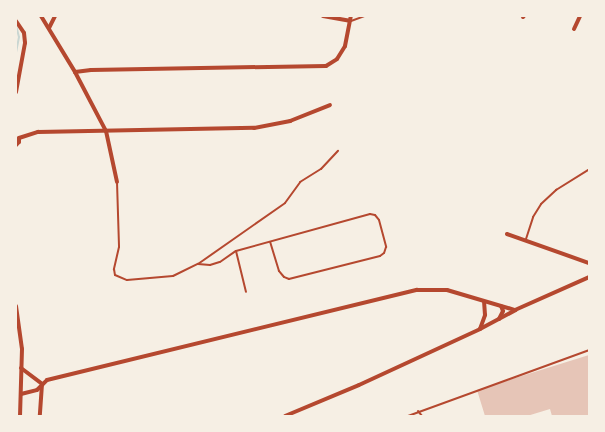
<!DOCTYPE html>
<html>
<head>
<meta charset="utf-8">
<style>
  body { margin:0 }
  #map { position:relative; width:605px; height:432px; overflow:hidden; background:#f6efe4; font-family:"Sofia Sans Condensed",sans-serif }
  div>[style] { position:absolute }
  .stream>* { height:2px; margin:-1px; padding:0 1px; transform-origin:1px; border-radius:1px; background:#c9d6d2 }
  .building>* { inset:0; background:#e6c5b7 }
  .service>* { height:2px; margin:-1px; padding:0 1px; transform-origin:1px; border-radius:1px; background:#b5482f }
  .minor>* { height:4px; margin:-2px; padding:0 2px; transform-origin:2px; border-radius:2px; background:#b5482f }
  span { translate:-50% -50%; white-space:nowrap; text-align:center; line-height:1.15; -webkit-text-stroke:3.5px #f6efe4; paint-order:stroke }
  .frame { position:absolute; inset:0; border:17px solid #f6efe4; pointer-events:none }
</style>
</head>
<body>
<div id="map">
  <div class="stream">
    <i style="left:16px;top:25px;width:12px;rotate:76deg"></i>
    <i style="left:19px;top:37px;width:16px;rotate:101deg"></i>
  </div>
  <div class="building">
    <i style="clip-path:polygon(589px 355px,589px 416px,552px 416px,550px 409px,527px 416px,485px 416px,477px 390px)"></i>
  </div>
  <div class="service">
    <i style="left:351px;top:21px;width:15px;rotate:-20deg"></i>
    <i style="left:117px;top:182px;width:65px;rotate:88.2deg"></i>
    <i style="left:119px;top:247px;width:23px;rotate:103deg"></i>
    <i style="left:114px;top:269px;width:6px;rotate:81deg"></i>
    <i style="left:115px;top:275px;width:13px;rotate:23deg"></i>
    <i style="left:127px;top:280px;width:46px;rotate:-5deg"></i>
    <i style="left:173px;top:276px;width:28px;rotate:-26deg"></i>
    <i style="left:198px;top:264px;width:106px;rotate:-35deg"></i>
    <i style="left:285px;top:203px;width:26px;rotate:-54deg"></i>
    <i style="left:300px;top:182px;width:25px;rotate:-32deg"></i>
    <i style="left:321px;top:169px;width:25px;rotate:-47deg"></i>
    <i style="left:526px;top:239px;width:23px;rotate:-72deg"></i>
    <i style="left:533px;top:217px;width:15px;rotate:-58deg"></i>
    <i style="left:541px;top:204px;width:21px;rotate:-43deg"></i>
    <i style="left:556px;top:190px;width:39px;rotate:-32deg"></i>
    <i style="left:236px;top:251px;width:42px;rotate:76.3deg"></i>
    <i style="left:198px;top:264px;width:12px;rotate:5deg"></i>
    <i style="left:210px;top:265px;width:10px;rotate:-17deg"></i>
    <i style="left:220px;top:262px;width:19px;rotate:-35deg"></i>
    <i style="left:236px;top:251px;width:139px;rotate:-15.4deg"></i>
    <i style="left:370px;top:214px;width:5px;rotate:11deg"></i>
    <i style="left:375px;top:215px;width:6px;rotate:51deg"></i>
    <i style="left:379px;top:220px;width:28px;rotate:75deg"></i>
    <i style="left:386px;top:247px;width:6px;rotate:108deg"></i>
    <i style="left:384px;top:253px;width:5px;rotate:143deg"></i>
    <i style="left:380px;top:256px;width:94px;rotate:165.8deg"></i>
    <i style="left:289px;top:279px;width:5px;rotate:-158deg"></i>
    <i style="left:284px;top:277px;width:8px;rotate:-130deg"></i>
    <i style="left:279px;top:271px;width:30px;rotate:-107deg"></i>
    <i style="left:418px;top:411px;width:6px;rotate:51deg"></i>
    <i style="left:408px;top:416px;width:193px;rotate:-20deg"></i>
  </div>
  <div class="minor">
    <i style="left:41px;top:16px;width:66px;rotate:58.7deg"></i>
    <i style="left:75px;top:72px;width:67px;rotate:62.3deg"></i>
    <i style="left:106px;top:131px;width:52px;rotate:77.8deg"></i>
    <i style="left:323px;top:16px;width:27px;rotate:10deg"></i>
    <i style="left:523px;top:17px;width:1px;rotate:-45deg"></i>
    <i style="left:16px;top:21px;width:14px;rotate:56deg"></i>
    <i style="left:24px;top:33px;width:10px;rotate:84deg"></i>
    <i style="left:25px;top:43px;width:50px;rotate:100.4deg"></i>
    <i style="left:49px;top:28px;width:13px;rotate:-63deg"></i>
    <i style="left:574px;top:29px;width:14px;rotate:-65deg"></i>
    <i style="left:75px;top:72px;width:16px;rotate:-7deg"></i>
    <i style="left:91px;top:70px;width:235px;rotate:-1deg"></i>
    <i style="left:326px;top:66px;width:13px;rotate:-32deg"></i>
    <i style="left:337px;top:59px;width:15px;rotate:-58deg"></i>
    <i style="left:345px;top:46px;width:31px;rotate:-79deg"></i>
    <i style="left:19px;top:138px;width:20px;rotate:-18deg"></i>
    <i style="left:38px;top:132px;width:216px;rotate:-1.1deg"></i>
    <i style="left:254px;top:128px;width:37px;rotate:-11deg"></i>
    <i style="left:290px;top:121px;width:43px;rotate:-21.8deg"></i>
    <i style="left:16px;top:145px;width:4px;rotate:-45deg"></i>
    <i style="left:19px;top:142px;width:4px;rotate:-90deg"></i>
    <i style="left:507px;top:234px;width:87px;rotate:19.5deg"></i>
    <i style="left:16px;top:306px;width:43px;rotate:82.1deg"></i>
    <i style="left:22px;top:349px;width:67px;rotate:91.7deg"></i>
    <i style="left:499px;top:319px;width:9px;rotate:-63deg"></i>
    <i style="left:503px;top:311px;width:5px;rotate:-112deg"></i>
    <i style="left:480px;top:329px;width:15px;rotate:-70deg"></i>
    <i style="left:485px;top:315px;width:13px;rotate:-94deg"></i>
    <i style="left:21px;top:368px;width:26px;rotate:37deg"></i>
    <i style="left:42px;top:384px;width:32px;rotate:94deg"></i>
    <i style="left:21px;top:394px;width:16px;rotate:-14deg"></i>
    <i style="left:37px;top:390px;width:14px;rotate:-45deg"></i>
    <i style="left:47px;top:380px;width:381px;rotate:-13.7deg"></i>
    <i style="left:417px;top:290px;width:30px"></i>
    <i style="left:447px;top:290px;width:71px;rotate:16.4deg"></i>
    <i style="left:285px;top:416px;width:80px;rotate:-22.7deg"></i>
    <i style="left:359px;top:385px;width:133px;rotate:-24.8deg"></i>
    <i style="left:480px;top:329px;width:40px;rotate:-28deg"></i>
    <i style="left:515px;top:310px;width:81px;rotate:-24deg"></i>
  </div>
  <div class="frame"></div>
</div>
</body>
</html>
